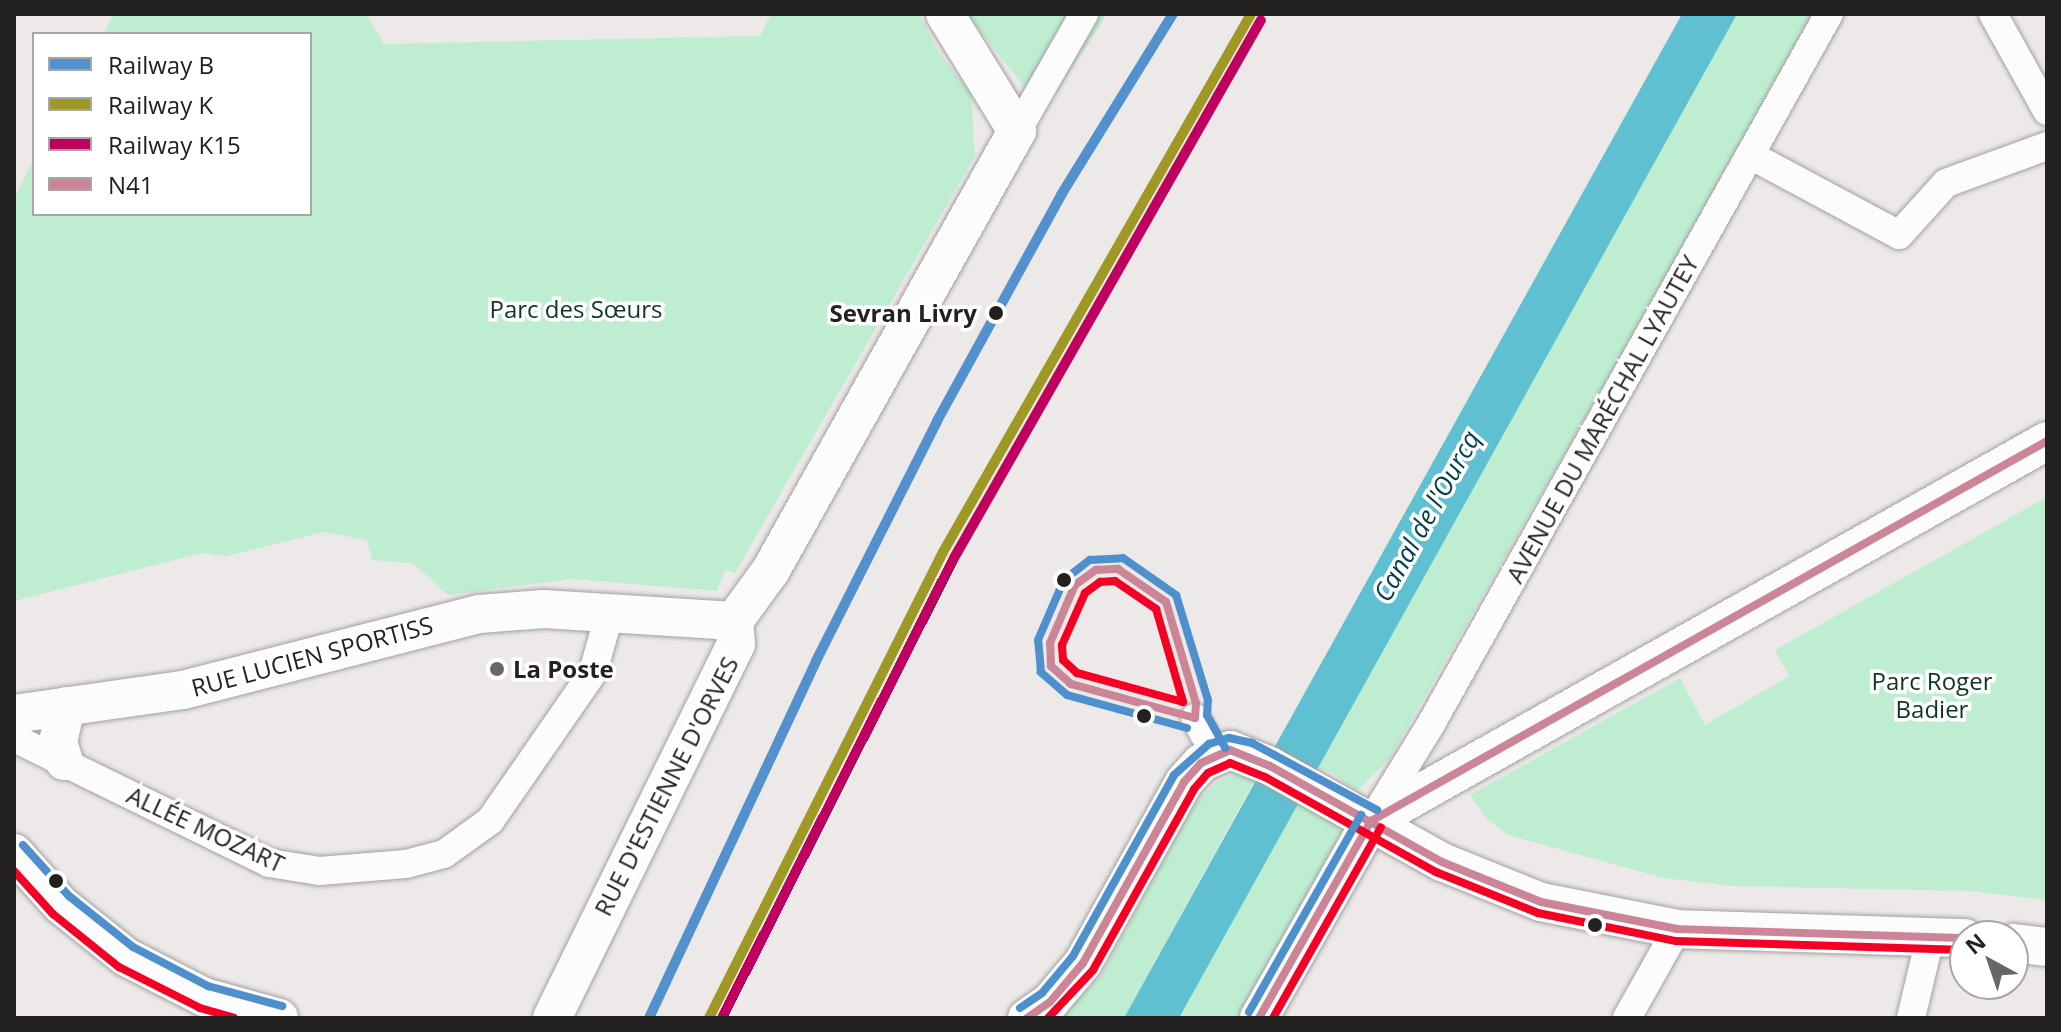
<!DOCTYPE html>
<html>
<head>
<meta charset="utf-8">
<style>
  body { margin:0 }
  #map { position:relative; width:2061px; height:1032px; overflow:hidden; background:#ece9e8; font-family:"Open Sans",sans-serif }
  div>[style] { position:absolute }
  .green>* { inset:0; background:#beedd1 }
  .water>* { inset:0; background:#5ec0d1 }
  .roads { filter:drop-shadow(0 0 2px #a3a0a0) drop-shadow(0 0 2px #a3a0a0) }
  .street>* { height:28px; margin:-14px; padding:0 14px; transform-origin:14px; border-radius:14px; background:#fcfcfc }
  .secondary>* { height:38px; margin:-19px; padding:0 19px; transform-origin:19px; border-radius:19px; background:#fcfcfc }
  .bus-1>* { height:8px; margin:-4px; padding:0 4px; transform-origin:4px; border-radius:4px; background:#cb8596 }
  .bus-2>* { height:8px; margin:-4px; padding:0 4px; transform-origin:4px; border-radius:4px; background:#f50024 }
  .bus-3>* { height:8px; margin:-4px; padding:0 4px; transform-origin:4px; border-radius:4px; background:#4d90cd }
  .rail-1>* { height:10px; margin:-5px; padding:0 5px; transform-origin:5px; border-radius:5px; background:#5291ce }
  .rail-2>* { height:10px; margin:-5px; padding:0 5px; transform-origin:5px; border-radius:5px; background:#9f9825 }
  .rail-3>* { height:10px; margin:-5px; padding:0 5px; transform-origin:5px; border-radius:5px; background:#bf005f }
  .dots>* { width:22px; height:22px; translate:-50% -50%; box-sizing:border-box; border:4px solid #fff; border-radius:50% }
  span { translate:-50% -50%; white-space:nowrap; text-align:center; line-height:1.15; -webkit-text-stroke:7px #fff; paint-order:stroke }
  .park-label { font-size:24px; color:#0e3622 }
  .stop-label { font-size:24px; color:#232120; font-weight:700 }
  .right { translate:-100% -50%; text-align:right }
  .street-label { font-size:24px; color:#232120 }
  .poi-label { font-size:24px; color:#232120; font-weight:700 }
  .left { translate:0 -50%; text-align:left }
  .water-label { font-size:26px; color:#05414c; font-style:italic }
  .frame { position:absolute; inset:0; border:16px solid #232120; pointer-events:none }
  .legend { position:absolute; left:32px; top:32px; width:280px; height:184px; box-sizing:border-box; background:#fff; border:2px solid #a7a6a6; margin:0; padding:10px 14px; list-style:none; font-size:24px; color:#232120 }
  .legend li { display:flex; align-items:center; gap:16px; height:40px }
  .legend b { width:40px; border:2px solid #a7a6a6 }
  .north { position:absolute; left:1949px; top:920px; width:80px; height:80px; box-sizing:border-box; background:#fff; border:2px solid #a7a6a6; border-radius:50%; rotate:320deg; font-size:22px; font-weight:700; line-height:32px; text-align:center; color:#232120 }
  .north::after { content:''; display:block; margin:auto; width:28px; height:36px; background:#696766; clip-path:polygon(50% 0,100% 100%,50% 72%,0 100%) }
</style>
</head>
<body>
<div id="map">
  <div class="green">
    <i style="clip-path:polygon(114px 14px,366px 14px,384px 44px,760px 36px,771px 14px,919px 14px,939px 53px,971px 93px,975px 156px,735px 573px,725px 570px,717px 591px,573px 579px,448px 595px,413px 563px,372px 560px,367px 540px,324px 532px,227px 556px,202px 553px,14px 601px,14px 199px,34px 158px,34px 214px,310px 214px,310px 34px,103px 34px)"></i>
    <i style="clip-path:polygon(967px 14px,1107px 14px,1044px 112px)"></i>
    <i style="clip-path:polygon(1737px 14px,1817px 14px,1389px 759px,1358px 790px,1350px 787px,1333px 773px,1317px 768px)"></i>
    <i style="clip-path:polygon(2047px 497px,2047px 900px,1969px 891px,1731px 886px,1664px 878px,1508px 835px,1486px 818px,1470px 795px,1680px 678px,1705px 725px,1789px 676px,1775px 650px)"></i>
    <i style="clip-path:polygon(1241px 771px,1255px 779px,1124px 1018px,1060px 1018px,1101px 976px,1192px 807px,1215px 783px)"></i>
    <i style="clip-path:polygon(1298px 802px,1333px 821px,1343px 835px,1237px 1018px,1179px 1018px)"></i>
  </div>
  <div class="water">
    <i style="clip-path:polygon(1682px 14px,1737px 14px,1179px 1018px,1124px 1018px)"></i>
  </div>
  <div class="roads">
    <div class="street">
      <i style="left:1993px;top:14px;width:111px;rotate:60.9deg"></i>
      <i style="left:1017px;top:131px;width:135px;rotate:-60.2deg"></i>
      <i style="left:1750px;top:155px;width:169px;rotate:28.2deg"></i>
      <i style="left:1899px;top:235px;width:70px;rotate:-47.9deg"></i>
      <i style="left:1946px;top:183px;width:108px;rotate:-20.1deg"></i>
      <i style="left:1195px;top:718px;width:41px;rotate:60.9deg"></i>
      <i style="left:14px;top:738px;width:284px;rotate:26.1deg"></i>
      <i style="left:269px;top:863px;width:52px;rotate:8.9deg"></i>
      <i style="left:320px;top:871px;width:86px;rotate:-4.7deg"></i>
      <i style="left:406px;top:864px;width:39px;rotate:-15deg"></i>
      <i style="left:444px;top:854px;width:57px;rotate:-35.7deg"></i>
      <i style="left:490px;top:821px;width:181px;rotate:-55.3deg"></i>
      <i style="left:593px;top:672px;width:62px;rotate:-74.2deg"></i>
      <i style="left:1372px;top:820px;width:113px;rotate:-58.4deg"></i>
      <i style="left:1431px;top:724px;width:814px;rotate:-60.73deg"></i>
      <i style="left:1627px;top:1018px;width:102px;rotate:-60.7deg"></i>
      <i style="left:1911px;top:1018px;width:82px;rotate:-76.6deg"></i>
    </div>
    <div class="secondary">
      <i style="left:14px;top:714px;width:171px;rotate:-8.1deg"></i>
      <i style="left:183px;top:690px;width:306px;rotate:-14.4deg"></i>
      <i style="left:479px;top:614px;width:65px;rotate:-4.4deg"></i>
      <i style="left:544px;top:609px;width:190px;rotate:3.6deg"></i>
      <i style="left:64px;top:761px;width:20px;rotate:-108deg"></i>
      <i style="left:58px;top:742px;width:37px;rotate:-77deg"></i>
      <i style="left:14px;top:853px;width:70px;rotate:47.9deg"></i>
      <i style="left:61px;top:905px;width:83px;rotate:38.7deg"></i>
      <i style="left:126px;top:957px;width:88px;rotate:27.1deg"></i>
      <i style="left:204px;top:997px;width:78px;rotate:15.6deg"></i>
      <i style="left:2013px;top:943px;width:34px;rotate:7deg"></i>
      <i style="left:552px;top:1018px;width:417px;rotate:-63.8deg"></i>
      <i style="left:736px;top:644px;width:23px;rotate:-95deg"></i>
      <i style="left:734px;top:621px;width:63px;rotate:-54deg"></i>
      <i style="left:771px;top:570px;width:503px;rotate:-60.74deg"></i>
      <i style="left:1017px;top:131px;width:137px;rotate:-121.6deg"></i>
      <i style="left:1027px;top:1018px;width:28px;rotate:-35deg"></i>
      <i style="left:1050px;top:1002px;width:51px;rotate:-49.8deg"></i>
      <i style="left:1083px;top:963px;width:207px;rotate:-60.8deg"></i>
      <i style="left:1184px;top:782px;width:25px;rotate:-48deg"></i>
      <i style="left:1201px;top:763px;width:32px;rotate:-24deg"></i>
      <i style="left:1230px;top:750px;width:43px;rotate:21.8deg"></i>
      <i style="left:1270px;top:766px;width:197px;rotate:29.2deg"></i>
      <i style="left:1442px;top:862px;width:107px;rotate:22deg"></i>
      <i style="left:1541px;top:902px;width:139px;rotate:11.2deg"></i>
      <i style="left:1677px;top:929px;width:288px;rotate:1.8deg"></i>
      <i style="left:1259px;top:1018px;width:227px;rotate:-60.4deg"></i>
      <i style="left:1371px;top:821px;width:775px;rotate:-29.34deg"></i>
    </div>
  </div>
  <div class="bus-1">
    <i style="left:1118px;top:569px;width:58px;rotate:34.5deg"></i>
    <i style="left:1166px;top:602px;width:105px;rotate:73.5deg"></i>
    <i style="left:1196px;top:703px;width:15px;rotate:94deg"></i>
    <i style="left:1195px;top:718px;width:129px;rotate:-164.7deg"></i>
    <i style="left:1071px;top:684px;width:27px;rotate:-138deg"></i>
    <i style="left:1051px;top:666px;width:23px;rotate:-92deg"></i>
    <i style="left:1050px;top:643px;width:63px;rotate:-66.7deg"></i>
    <i style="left:1075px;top:585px;width:26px;rotate:-36deg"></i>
    <i style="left:1096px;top:570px;width:22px;rotate:-3deg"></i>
    <i style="left:1027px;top:1018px;width:28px;rotate:-35deg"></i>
    <i style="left:1050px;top:1002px;width:51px;rotate:-49.8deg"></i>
    <i style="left:1083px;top:963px;width:207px;rotate:-60.8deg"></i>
    <i style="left:1184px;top:782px;width:25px;rotate:-48deg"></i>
    <i style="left:1201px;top:763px;width:32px;rotate:-24deg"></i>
    <i style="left:1230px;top:750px;width:43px;rotate:21.8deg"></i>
    <i style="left:1270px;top:766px;width:197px;rotate:29.2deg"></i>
    <i style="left:1442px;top:862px;width:107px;rotate:22deg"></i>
    <i style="left:1541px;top:902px;width:139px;rotate:11.2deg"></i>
    <i style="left:1677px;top:929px;width:288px;rotate:1.8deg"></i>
    <i style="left:1259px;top:1018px;width:227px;rotate:-60.4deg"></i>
    <i style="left:1371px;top:821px;width:775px;rotate:-29.34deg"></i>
  </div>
  <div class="bus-2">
    <i style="left:1115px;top:581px;width:50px;rotate:34.3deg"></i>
    <i style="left:1156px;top:609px;width:97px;rotate:73.8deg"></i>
    <i style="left:1183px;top:702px;width:110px;rotate:-164.7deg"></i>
    <i style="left:1077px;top:673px;width:19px;rotate:-137deg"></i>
    <i style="left:1063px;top:660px;width:15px;rotate:-94deg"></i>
    <i style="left:1062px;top:645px;width:57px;rotate:-66.1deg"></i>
    <i style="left:1085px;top:593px;width:19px;rotate:-36deg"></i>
    <i style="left:1100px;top:582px;width:15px;rotate:-4deg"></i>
    <i style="left:14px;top:871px;width:58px;rotate:47.8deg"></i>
    <i style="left:53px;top:914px;width:85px;rotate:38.8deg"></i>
    <i style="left:119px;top:967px;width:91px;rotate:26.8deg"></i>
    <i style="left:200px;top:1008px;width:35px;rotate:16deg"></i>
    <i style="left:1048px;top:1018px;width:66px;rotate:-46.8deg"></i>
    <i style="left:1093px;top:970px;width:207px;rotate:-60.8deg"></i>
    <i style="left:1194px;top:789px;width:21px;rotate:-49deg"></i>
    <i style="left:1208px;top:773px;width:24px;rotate:-24deg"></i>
    <i style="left:1230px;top:763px;width:38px;rotate:22deg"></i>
    <i style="left:1265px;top:777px;width:196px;rotate:29.1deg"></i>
    <i style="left:1436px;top:872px;width:110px;rotate:21.9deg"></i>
    <i style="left:1538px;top:913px;width:141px;rotate:11.5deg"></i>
    <i style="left:1676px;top:941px;width:289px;rotate:1.8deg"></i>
    <i style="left:1273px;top:1018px;width:219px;rotate:-60.5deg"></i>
  </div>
  <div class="bus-3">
    <i style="left:1187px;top:728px;width:124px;rotate:-164.6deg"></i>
    <i style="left:1067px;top:695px;width:35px;rotate:-139deg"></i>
    <i style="left:1041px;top:672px;width:32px;rotate:-95deg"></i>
    <i style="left:1038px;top:640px;width:65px;rotate:-66.6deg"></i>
    <i style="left:1064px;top:580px;width:33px;rotate:-38deg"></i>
    <i style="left:1090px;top:560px;width:33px;rotate:-3deg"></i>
    <i style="left:1123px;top:558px;width:65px;rotate:34.9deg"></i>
    <i style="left:1176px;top:595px;width:110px;rotate:73.1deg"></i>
    <i style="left:1208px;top:700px;width:15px;rotate:94deg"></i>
    <i style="left:1207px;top:715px;width:38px;rotate:61deg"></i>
    <i style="left:23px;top:845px;width:69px;rotate:48deg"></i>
    <i style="left:69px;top:896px;width:82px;rotate:38.6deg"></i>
    <i style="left:133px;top:947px;width:85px;rotate:27.5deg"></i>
    <i style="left:208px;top:986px;width:77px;rotate:15.1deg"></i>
    <i style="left:1020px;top:1008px;width:27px;rotate:-34deg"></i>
    <i style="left:1042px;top:993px;width:48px;rotate:-50deg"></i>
    <i style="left:1073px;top:956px;width:207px;rotate:-60.8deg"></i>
    <i style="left:1174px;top:775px;width:47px;rotate:-41.5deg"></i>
    <i style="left:1209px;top:744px;width:21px;rotate:-17deg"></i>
    <i style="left:1229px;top:738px;width:24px;rotate:12deg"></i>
    <i style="left:1252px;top:743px;width:142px;rotate:28.2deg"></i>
    <i style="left:1249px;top:1012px;width:227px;rotate:-60.4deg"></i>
  </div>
  <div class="rail-1">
    <i style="left:649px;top:1018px;width:394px;rotate:-64.9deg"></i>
    <i style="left:816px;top:661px;width:269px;rotate:-63.2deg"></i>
    <i style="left:937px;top:421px;width:258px;rotate:-61.2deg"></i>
    <i style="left:1061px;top:195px;width:213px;rotate:-58.3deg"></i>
  </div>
  <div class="rail-2">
    <i style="left:709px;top:1018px;width:521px;rotate:-63.34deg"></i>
    <i style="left:943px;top:552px;width:620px;rotate:-60.21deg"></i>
  </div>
  <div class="rail-3">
    <i style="left:722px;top:1018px;width:515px;rotate:-63.24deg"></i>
    <i style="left:954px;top:558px;width:619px;rotate:-60.29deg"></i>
  </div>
  <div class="dots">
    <i style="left:996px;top:313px;background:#232120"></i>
    <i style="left:1064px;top:580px;background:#232120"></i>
    <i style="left:497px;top:669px;background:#696766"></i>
    <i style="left:1144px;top:716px;background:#232120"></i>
    <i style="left:56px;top:881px;background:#232120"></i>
    <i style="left:1595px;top:925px;background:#232120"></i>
  </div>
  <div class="park-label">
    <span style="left:576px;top:309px">Parc des Sœurs</span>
    <span style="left:1932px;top:695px">Parc Roger<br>Badier</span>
  </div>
  <div class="stop-label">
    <span class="right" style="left:977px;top:313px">Sevran Livry</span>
  </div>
  <div class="street-label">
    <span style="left:1602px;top:419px;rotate:-61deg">AVENUE DU MARÉCHAL LYAUTEY</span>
    <span style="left:312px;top:656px;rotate:-15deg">RUE LUCIEN SPORTISS</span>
    <span style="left:666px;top:786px;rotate:-63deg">RUE D'ESTIENNE D'ORVES</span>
    <span style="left:206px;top:829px;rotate:25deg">ALLÉE MOZART</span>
  </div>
  <div class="poi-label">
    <span class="left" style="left:513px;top:669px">La Poste</span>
  </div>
  <div class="water-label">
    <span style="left:1427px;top:516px;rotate:-61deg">Canal de l'Ourcq</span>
  </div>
  <div class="frame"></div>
  <ul class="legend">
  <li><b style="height:10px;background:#5291ce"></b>Railway B</li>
  <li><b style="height:10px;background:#9f9825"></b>Railway K</li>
  <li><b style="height:10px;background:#bf005f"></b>Railway K15</li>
  <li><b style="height:10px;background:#cb8596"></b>N41</li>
  </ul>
  <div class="north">N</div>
</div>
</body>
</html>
